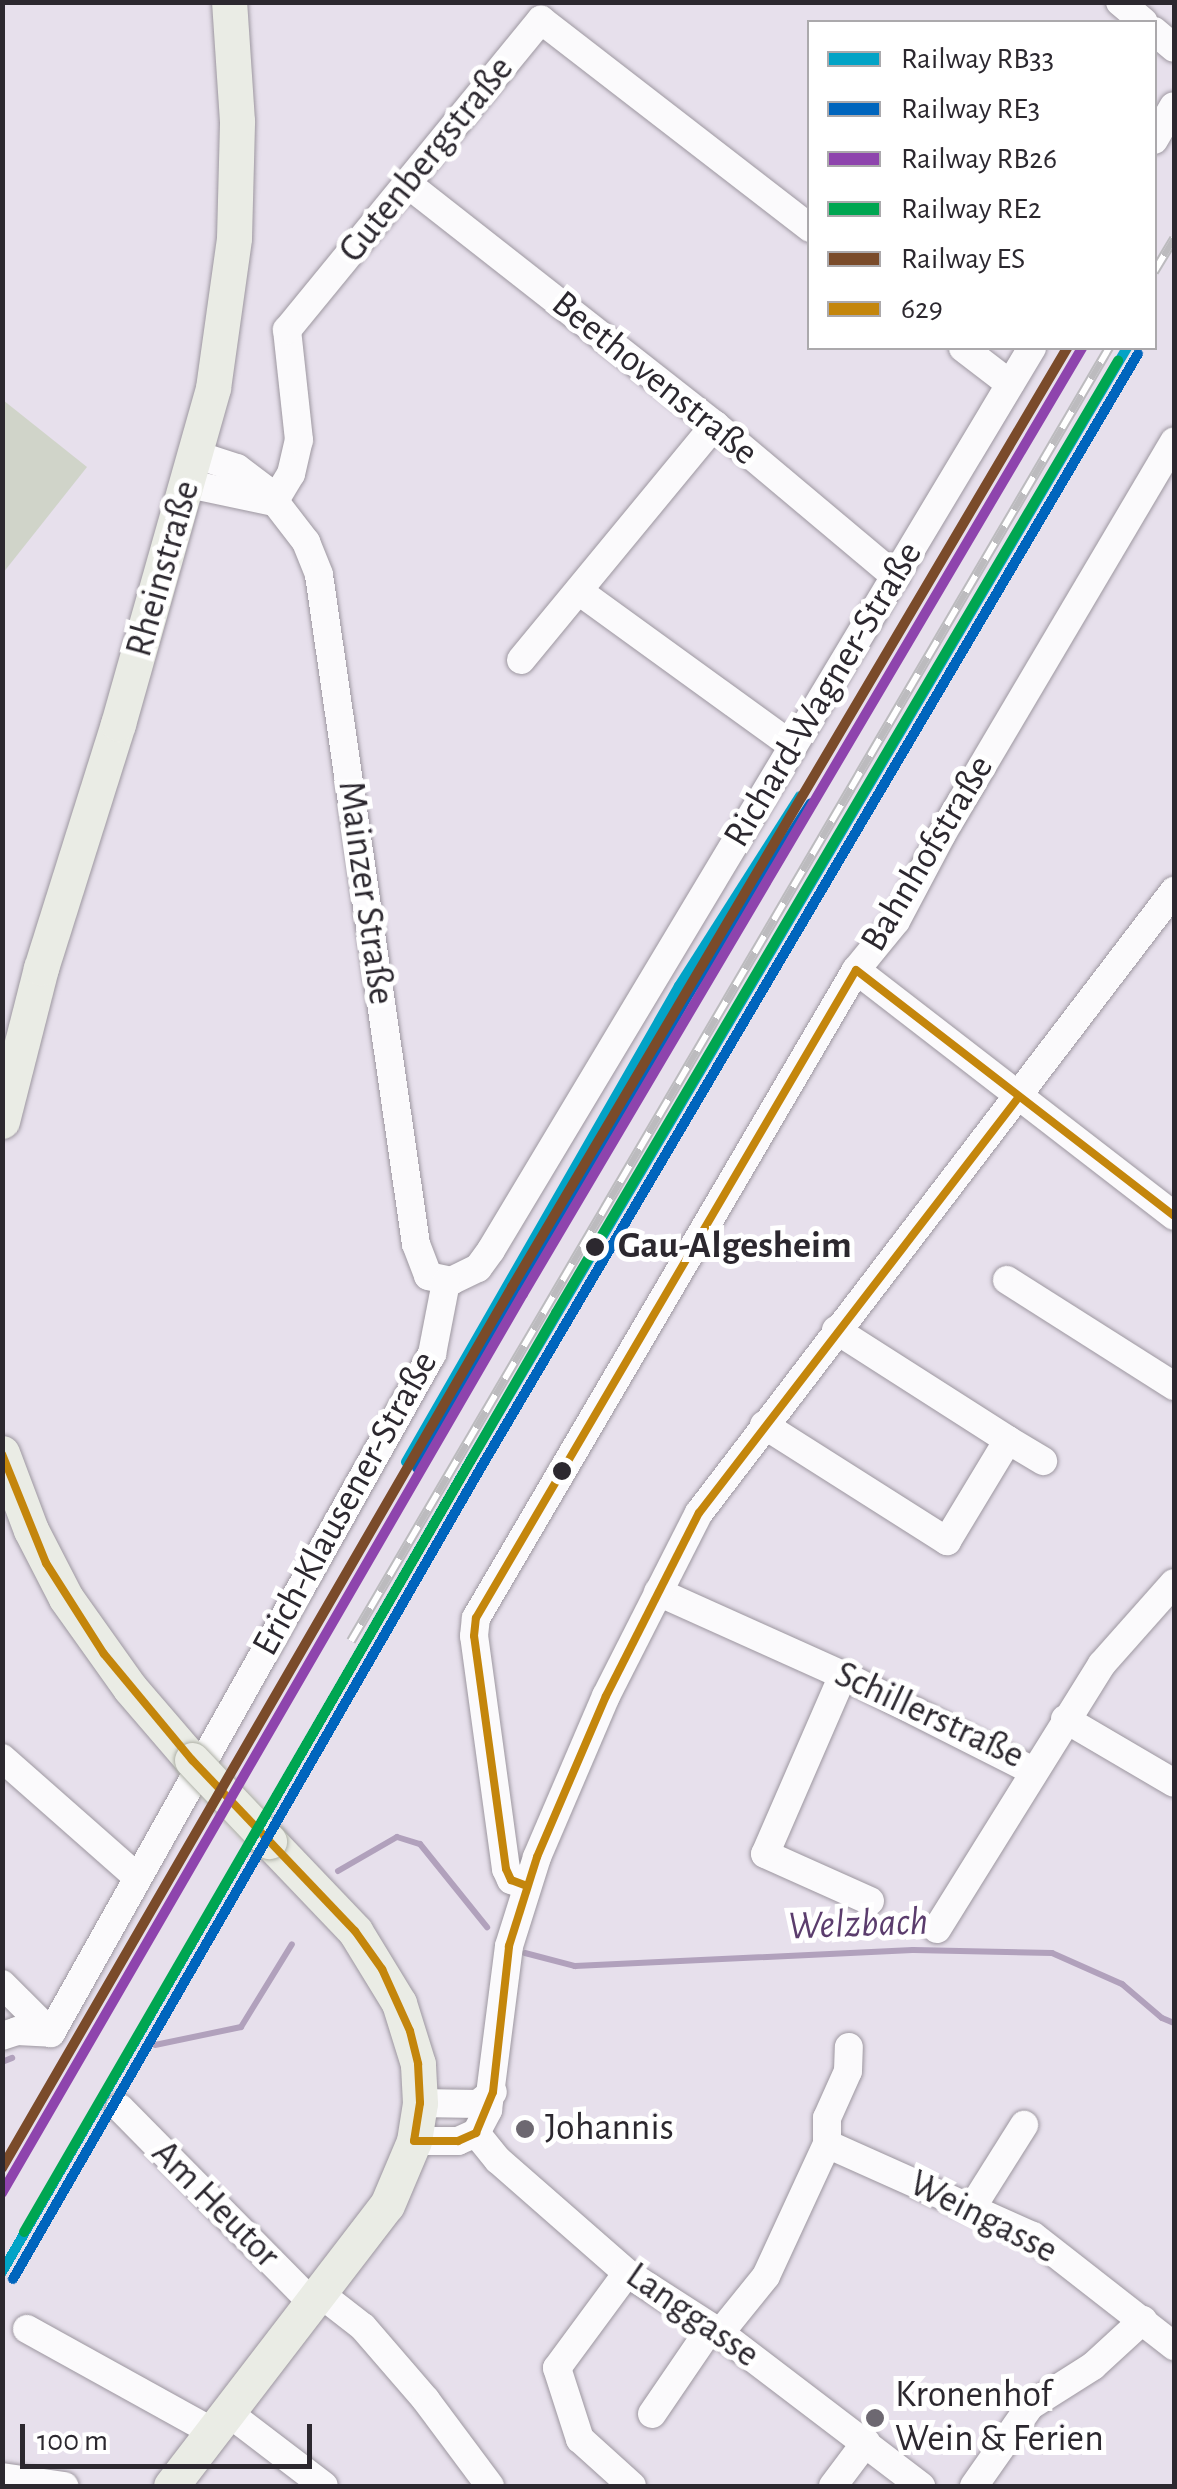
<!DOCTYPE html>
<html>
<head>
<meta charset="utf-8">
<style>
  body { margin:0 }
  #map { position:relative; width:1177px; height:2489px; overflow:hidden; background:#e7e0ec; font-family:"Alegreya Sans",sans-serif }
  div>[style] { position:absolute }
  .green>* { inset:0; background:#d0d4c9 }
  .stream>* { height:6px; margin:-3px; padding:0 3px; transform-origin:3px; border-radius:3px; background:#b1a1bc }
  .roads { filter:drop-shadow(0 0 2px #9d97a0) drop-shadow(0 0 2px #9d97a0) }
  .minor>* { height:28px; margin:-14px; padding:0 14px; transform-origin:14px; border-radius:14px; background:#fbfafc }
  .major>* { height:35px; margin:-17.5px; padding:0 17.5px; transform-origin:17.5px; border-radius:17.5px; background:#eaece5 }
  .rail>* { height:10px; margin-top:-5px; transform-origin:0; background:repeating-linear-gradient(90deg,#fff 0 19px,#bcbbbe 0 38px); box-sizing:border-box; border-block:2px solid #bcbbbe }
  .bridges { filter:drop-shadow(0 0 2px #adb0a5) drop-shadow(0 0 2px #adb0a5) }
  .major-bridge>* { height:35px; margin:-17.5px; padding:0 17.5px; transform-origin:17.5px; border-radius:17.5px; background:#eaece5 }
  .bus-1>* { height:8px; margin:-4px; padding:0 4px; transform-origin:4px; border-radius:4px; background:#c4860c }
  .rail-1>* { height:10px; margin:-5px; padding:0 5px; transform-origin:5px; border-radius:5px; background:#02a3c6 }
  .rail-2>* { height:10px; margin:-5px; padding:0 5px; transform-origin:5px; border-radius:5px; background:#0065bd }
  .rail-3>* { height:10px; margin:-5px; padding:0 5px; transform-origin:5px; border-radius:5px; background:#8e44ad }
  .rail-4>* { height:10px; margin:-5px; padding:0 5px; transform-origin:5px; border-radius:5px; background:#00a651 }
  .rail-5>* { height:10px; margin:-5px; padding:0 5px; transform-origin:5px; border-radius:5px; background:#7a4b2a }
  .dots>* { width:28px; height:28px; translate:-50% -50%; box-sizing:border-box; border:5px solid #fff; border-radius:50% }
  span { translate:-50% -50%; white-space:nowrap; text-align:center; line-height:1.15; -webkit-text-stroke:10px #fff; paint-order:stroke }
  .street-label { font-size:38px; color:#2c282f }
  .stop-label { font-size:38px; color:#2c282f; font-weight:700 }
  .left { translate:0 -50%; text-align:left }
  .poi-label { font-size:38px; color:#2c282f }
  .water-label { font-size:40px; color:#5b3d6d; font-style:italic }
  .frame { position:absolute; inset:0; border:5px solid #2c282f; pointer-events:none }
  .legend { position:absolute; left:807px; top:20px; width:350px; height:330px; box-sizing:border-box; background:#fff; border:2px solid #aba9ac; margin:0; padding:12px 18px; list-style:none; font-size:30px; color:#2c282f }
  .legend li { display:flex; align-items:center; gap:20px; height:50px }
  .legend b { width:50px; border:2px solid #aba9ac }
  .scale { position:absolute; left:20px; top:2424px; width:292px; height:45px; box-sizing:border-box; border:5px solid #2c282f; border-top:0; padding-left:12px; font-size:30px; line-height:35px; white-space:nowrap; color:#2c282f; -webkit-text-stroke:8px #fff; paint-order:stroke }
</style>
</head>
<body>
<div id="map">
  <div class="green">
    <i style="clip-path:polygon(3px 400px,87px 467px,3px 573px)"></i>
  </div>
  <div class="stream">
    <i style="left:338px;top:1871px;width:68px;rotate:-30deg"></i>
    <i style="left:397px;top:1837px;width:24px;rotate:17deg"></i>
    <i style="left:420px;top:1844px;width:107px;rotate:51.1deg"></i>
    <i style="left:525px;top:1953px;width:52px;rotate:14.6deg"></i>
    <i style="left:575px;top:1966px;width:338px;rotate:-2.7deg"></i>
    <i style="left:913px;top:1950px;width:139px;rotate:1.2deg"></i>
    <i style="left:1052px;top:1953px;width:77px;rotate:23.9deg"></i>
    <i style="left:1122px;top:1984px;width:52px;rotate:40.4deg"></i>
    <i style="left:1162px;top:2018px;width:13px;rotate:23deg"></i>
    <i style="left:155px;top:2045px;width:88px;rotate:-11.8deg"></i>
    <i style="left:241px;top:2027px;width:97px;rotate:-58.4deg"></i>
    <i style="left:2px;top:2062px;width:11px;rotate:-22deg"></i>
  </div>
  <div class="roads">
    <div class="minor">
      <i style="left:1120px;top:2px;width:31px;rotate:40deg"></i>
      <i style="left:1154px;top:31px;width:26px;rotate:40deg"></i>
      <i style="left:1154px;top:140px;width:39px;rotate:-60deg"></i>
      <i style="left:409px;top:185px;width:389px;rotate:38.1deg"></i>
      <i style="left:715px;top:425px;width:236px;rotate:40deg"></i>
      <i style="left:963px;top:348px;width:59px;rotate:37.5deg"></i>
      <i style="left:197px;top:455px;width:42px;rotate:18deg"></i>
      <i style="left:237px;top:468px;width:36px;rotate:37deg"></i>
      <i style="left:266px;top:490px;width:66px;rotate:52.4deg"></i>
      <i style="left:306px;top:542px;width:35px;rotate:68deg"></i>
      <i style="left:319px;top:575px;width:676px;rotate:81.75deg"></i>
      <i style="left:416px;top:1244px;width:34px;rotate:69deg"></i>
      <i style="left:428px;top:1276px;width:24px;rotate:12deg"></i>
      <i style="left:451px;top:1281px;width:30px;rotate:-26deg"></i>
      <i style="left:478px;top:1268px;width:22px;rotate:-54deg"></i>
      <i style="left:491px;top:1250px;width:1052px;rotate:-59.05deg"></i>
      <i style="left:189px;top:484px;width:87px;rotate:12deg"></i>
      <i style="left:274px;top:502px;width:33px;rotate:-59deg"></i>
      <i style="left:291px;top:474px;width:35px;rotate:-77deg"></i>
      <i style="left:299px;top:440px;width:111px;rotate:-96.2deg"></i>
      <i style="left:287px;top:330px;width:401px;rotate:-50.7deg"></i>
      <i style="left:541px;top:20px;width:340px;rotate:37.7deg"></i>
      <i style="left:580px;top:592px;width:263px;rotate:35.9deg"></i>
      <i style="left:521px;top:660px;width:305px;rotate:-50.5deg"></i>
      <i style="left:856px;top:970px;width:402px;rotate:37.7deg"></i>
      <i style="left:1007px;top:1280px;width:198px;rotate:32.4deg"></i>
      <i style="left:836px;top:1330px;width:204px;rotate:32.6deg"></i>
      <i style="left:764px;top:1425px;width:217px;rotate:32.4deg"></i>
      <i style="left:947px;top:1541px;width:118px;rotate:-58.9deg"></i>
      <i style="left:1008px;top:1440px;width:41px;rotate:31deg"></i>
      <i style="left:658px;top:1592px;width:203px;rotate:24.2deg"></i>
      <i style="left:843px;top:1675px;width:213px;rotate:26.8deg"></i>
      <i style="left:843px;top:1675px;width:195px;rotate:113.5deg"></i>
      <i style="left:765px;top:1854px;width:115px;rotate:24.1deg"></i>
      <i style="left:1065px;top:1719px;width:126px;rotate:30.4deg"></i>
      <i style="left:2px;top:1758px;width:180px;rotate:41.4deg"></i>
      <i style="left:527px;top:1886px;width:17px;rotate:-159deg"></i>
      <i style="left:511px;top:1880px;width:12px;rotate:-114deg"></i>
      <i style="left:506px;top:1869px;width:235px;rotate:-97.8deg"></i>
      <i style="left:474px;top:1636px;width:18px;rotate:-84deg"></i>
      <i style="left:476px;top:1618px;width:751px;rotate:-59.61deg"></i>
      <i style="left:856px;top:970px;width:63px;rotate:-50.8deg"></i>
      <i style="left:896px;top:921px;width:98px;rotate:-62.1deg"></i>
      <i style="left:942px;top:834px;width:456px;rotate:-59.4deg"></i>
      <i style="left:937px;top:1929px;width:312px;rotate:-58.1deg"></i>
      <i style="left:1102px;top:1664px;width:108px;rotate:-48.4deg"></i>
      <i style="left:2px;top:1984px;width:69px;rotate:45deg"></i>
      <i style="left:51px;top:2033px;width:779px;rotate:-60.7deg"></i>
      <i style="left:432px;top:1354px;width:73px;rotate:-79deg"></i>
      <i style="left:2px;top:2036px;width:16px;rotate:-18deg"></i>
      <i style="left:17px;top:2031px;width:34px;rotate:3deg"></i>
      <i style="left:420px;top:2103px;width:58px;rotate:1deg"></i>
      <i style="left:478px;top:2104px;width:19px;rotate:-39deg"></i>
      <i style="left:120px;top:2108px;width:271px;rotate:45.4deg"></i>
      <i style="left:476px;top:2133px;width:35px;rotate:51deg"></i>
      <i style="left:498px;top:2160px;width:171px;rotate:41.2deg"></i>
      <i style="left:627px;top:2273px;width:111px;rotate:32.8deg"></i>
      <i style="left:720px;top:2333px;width:253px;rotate:37.3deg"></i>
      <i style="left:414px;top:2141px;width:44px"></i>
      <i style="left:458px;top:2141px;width:20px;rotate:-24deg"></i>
      <i style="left:476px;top:2133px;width:26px;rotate:-62deg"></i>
      <i style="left:488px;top:2110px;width:165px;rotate:-82.7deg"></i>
      <i style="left:509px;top:1946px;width:93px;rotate:-72.5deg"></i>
      <i style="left:537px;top:1857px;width:175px;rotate:-66.8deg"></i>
      <i style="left:606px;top:1696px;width:205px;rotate:-63.1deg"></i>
      <i style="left:699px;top:1513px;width:783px;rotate:-52.63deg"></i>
      <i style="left:827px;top:2144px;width:226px;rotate:24.1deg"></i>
      <i style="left:1033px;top:2236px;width:179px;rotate:38deg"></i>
      <i style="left:973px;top:2206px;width:96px;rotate:-57.8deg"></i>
      <i style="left:627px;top:2273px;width:118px;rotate:126.4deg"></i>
      <i style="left:557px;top:2368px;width:75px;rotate:72.1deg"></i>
      <i style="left:580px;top:2439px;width:70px;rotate:42.1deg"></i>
      <i style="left:318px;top:2292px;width:57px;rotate:37.9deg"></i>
      <i style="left:363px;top:2327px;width:96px;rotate:49.2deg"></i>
      <i style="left:426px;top:2400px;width:107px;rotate:53.3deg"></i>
      <i style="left:27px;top:2329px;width:210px;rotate:29deg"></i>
      <i style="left:720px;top:2333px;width:73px;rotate:-51.1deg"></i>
      <i style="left:766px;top:2276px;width:145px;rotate:-65.2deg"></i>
      <i style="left:827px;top:2144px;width:26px;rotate:-90deg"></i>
      <i style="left:827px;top:2118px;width:51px;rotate:-65.9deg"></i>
      <i style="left:848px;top:2071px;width:24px;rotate:-88deg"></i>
      <i style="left:226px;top:2411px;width:123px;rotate:37.4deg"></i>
      <i style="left:652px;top:2414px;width:103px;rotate:-55.7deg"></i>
      <i style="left:2px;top:2477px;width:63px;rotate:8.3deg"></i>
      <i style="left:833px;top:2486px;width:55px;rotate:-53.1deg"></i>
      <i style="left:974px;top:2486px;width:98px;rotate:-55deg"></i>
      <i style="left:1030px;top:2406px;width:75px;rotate:-32.4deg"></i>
      <i style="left:1093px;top:2366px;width:68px;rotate:-42.6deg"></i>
    </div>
    <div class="major">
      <i style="left:2px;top:1121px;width:158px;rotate:-75.7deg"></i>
      <i style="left:41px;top:968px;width:256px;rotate:-72.5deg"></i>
      <i style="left:118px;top:724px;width:349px;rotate:-74.2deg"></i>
      <i style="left:213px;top:388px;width:151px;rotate:-82deg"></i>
      <i style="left:234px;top:238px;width:117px;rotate:-88.5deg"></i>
      <i style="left:237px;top:121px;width:119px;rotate:-93.8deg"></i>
      <i style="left:2px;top:1453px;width:82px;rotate:69.4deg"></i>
      <i style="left:31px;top:1530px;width:76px;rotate:62.8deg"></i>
      <i style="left:66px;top:1598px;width:110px;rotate:54.6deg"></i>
      <i style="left:130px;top:1688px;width:95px;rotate:49.3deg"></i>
      <i style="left:171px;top:2486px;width:354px;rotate:-52.5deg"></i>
      <i style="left:387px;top:2205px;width:69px;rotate:-67.1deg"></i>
      <i style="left:414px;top:2141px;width:38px;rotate:-81deg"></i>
      <i style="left:420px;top:2103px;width:39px;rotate:-93deg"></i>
      <i style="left:418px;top:2064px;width:64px;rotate:-107.3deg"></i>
      <i style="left:399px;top:2003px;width:84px;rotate:-121.4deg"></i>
      <i style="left:355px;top:1931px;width:124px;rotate:-133.7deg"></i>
    </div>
  </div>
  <div class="rail">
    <i style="left:1154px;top:272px;width:39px;rotate:-59deg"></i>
    <i style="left:351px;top:1641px;width:1499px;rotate:-59.62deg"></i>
  </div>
  <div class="bridges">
    <div class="major-bridge">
      <i style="left:192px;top:1760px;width:112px;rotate:46.5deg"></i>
    </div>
  </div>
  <div class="bus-1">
    <i style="left:856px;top:970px;width:402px;rotate:37.7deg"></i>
    <i style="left:2px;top:1454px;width:118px;rotate:68deg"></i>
    <i style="left:46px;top:1563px;width:108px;rotate:57.5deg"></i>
    <i style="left:104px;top:1654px;width:138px;rotate:50.3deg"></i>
    <i style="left:192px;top:1760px;width:236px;rotate:46.4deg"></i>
    <i style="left:355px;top:1931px;width:47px;rotate:54.6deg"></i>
    <i style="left:382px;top:1969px;width:68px;rotate:65.7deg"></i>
    <i style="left:410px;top:2031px;width:34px;rotate:76deg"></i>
    <i style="left:418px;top:2064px;width:39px;rotate:87deg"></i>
    <i style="left:420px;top:2103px;width:38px;rotate:99deg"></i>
    <i style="left:414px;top:2141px;width:44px"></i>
    <i style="left:458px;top:2141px;width:20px;rotate:-24deg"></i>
    <i style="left:476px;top:2133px;width:44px;rotate:-67.5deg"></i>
    <i style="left:493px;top:2092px;width:147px;rotate:-83.7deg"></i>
    <i style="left:509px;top:1946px;width:93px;rotate:-72.5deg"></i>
    <i style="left:537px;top:1857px;width:175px;rotate:-66.8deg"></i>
    <i style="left:606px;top:1696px;width:205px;rotate:-63.1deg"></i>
    <i style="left:699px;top:1513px;width:523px;rotate:-52.45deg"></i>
    <i style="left:527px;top:1886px;width:17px;rotate:-159deg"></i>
    <i style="left:511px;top:1880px;width:12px;rotate:-114deg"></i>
    <i style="left:506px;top:1869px;width:235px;rotate:-97.8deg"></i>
    <i style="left:474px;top:1636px;width:18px;rotate:-84deg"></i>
    <i style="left:476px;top:1618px;width:751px;rotate:-59.61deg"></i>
  </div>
  <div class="rail-1">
    <i style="left:406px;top:1462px;width:549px;rotate:-60.16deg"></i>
    <i style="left:679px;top:986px;width:225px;rotate:-57.5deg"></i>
    <i style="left:2px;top:2272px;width:940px;rotate:-60deg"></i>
    <i style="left:472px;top:1458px;width:1289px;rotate:-59.46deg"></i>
  </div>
  <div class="rail-2">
    <i style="left:417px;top:1468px;width:549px;rotate:-60.16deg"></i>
    <i style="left:690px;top:992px;width:224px;rotate:-57.4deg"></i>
    <i style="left:13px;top:2279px;width:941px;rotate:-60.03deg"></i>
    <i style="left:483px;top:1464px;width:1289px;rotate:-59.46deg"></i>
  </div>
  <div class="rail-3">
    <i style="left:2px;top:2193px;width:1039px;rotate:-59.91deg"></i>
    <i style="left:523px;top:1294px;width:1099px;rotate:-59.42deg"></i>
  </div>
  <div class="rail-4">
    <i style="left:24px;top:2232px;width:1062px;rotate:-59.93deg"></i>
    <i style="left:556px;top:1313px;width:1106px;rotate:-59.45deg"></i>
  </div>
  <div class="rail-5">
    <i style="left:2px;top:2168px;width:1018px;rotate:-59.93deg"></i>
    <i style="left:512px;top:1287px;width:1091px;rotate:-59.41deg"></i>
  </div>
  <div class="dots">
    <i style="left:595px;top:1247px;background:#2c282f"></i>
    <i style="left:562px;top:1471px;background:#2c282f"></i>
    <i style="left:525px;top:2129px;background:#6d6871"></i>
    <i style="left:875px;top:2418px;background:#6d6871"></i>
  </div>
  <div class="street-label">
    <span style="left:427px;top:160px;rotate:-51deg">Gutenbergstraße</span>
    <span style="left:654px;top:379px;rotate:39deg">Beethovenstraße</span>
    <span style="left:164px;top:569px;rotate:-74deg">Rheinstraße</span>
    <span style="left:824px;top:695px;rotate:-59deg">Richard-Wagner-Straße</span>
    <span style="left:928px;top:854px;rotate:-59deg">Bahnhofstraße</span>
    <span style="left:365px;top:893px;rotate:82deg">Mainzer Straße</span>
    <span style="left:346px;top:1504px;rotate:-61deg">Erich-Klausener-Straße</span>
    <span style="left:929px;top:1716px;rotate:25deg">Schillerstraße</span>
    <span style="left:215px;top:2205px;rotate:45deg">Am Heutor</span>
    <span style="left:983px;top:2218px;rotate:27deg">Weingasse</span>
    <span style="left:692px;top:2316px;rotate:35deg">Langgasse</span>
  </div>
  <div class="stop-label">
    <span class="left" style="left:618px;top:1247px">Gau-Algesheim</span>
  </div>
  <div class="poi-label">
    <span class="left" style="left:545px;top:2129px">Johannis</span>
    <span class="left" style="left:895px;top:2418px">Kronenhof<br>Wein &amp; Ferien</span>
  </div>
  <div class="water-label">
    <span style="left:858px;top:1924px;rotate:-2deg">Welzbach</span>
  </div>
  <div class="frame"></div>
  <ul class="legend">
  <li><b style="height:12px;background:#02a3c6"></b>Railway RB33</li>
  <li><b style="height:12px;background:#0065bd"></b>Railway RE3</li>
  <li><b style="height:12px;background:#8e44ad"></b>Railway RB26</li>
  <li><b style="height:12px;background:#00a651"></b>Railway RE2</li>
  <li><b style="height:12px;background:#7a4b2a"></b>Railway ES</li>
  <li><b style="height:12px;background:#c4860c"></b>629</li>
  </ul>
  <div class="scale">100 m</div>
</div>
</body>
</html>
